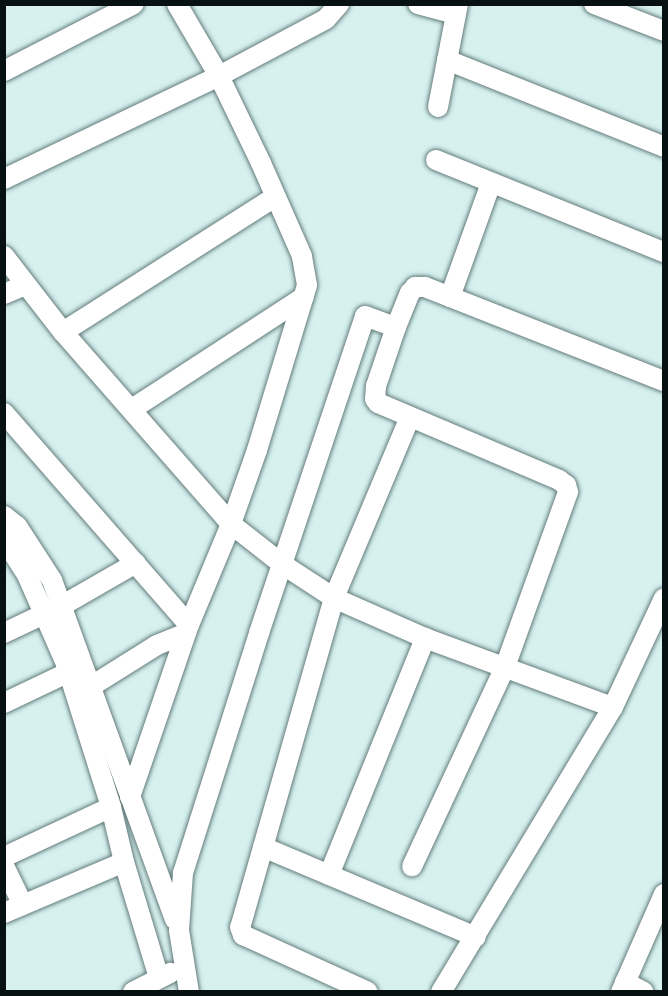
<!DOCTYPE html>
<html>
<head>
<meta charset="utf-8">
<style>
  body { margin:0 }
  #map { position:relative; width:668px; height:996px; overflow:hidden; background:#d6f1f0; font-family:"Sofia Sans Condensed",sans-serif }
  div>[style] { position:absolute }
  .roads { filter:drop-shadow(0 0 2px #647c7b) drop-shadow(0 0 2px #647c7b) }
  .street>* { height:20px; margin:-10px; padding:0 10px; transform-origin:10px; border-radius:10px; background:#fff }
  span { translate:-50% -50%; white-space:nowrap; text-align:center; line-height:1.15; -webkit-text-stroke:5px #d6f1f0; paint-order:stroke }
  .frame { position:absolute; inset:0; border:6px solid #081111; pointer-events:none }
</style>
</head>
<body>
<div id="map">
  <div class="roads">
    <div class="street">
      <i style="left:418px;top:4px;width:39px;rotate:15deg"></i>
      <i style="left:594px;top:4px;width:75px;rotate:21.1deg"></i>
      <i style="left:447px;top:60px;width:234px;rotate:21.8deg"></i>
      <i style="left:4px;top:71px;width:146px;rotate:-27.3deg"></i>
      <i style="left:438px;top:107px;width:105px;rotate:-79deg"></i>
      <i style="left:436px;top:160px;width:246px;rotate:22deg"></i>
      <i style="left:4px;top:179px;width:238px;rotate:-25.6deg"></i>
      <i style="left:219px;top:76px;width:121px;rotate:-28deg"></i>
      <i style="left:326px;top:19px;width:20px;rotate:-49deg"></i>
      <i style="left:4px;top:256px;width:96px;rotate:52.2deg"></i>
      <i style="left:63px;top:332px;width:255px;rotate:48.8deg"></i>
      <i style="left:231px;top:524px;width:65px;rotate:38.1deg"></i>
      <i style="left:282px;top:564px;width:62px;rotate:33.2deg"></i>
      <i style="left:334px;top:598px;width:342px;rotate:105.9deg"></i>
      <i style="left:240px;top:927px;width:9px;rotate:69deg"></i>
      <i style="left:243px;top:935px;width:137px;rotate:24.5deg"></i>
      <i style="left:4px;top:294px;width:23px;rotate:-23deg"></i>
      <i style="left:450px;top:297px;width:121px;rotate:-70.2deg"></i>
      <i style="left:396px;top:327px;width:62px;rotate:108.7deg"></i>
      <i style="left:376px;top:386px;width:13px;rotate:94deg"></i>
      <i style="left:375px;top:399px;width:5px;rotate:53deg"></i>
      <i style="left:378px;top:403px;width:197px;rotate:23deg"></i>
      <i style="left:559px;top:480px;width:9px;rotate:36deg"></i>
      <i style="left:566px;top:485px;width:7px;rotate:74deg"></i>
      <i style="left:568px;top:492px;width:186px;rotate:109.8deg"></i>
      <i style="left:505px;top:667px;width:220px;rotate:115deg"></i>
      <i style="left:63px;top:332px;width:251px;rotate:-32.5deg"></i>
      <i style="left:132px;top:409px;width:205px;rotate:-33.1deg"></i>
      <i style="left:4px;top:413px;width:281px;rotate:48.9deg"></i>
      <i style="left:410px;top:417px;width:196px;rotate:112.8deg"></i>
      <i style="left:334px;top:598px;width:99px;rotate:23.7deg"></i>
      <i style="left:425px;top:638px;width:200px;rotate:20.2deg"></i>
      <i style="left:4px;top:516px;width:16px;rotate:38deg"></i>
      <i style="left:17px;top:526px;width:64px;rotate:57.1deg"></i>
      <i style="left:52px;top:580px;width:361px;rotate:70.1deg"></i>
      <i style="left:4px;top:539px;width:43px;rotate:57.4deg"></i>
      <i style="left:27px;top:575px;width:97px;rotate:66.3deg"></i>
      <i style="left:66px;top:664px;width:150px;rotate:72.5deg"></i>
      <i style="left:111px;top:807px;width:57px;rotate:76.7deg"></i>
      <i style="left:124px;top:862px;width:121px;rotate:73.2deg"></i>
      <i style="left:4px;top:633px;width:65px;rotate:-25.4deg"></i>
      <i style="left:63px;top:605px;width:84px;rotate:-29.9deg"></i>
      <i style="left:90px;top:687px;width:79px;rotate:-32.1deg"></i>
      <i style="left:157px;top:645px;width:31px;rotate:-22deg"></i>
      <i style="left:4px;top:703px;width:72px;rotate:-25.5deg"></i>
      <i style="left:130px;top:797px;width:182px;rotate:-71.1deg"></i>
      <i style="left:189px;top:625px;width:109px;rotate:-67.4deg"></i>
      <i style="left:231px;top:524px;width:78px;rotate:-70.6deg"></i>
      <i style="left:257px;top:450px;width:172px;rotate:-73.1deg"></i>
      <i style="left:307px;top:285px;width:29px;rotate:-100deg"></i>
      <i style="left:302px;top:256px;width:102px;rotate:-113.8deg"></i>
      <i style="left:261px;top:163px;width:97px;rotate:-115.8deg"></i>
      <i style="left:219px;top:76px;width:83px;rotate:-120.3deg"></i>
      <i style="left:263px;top:847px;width:231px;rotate:22.9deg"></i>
      <i style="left:4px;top:857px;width:118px;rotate:-25deg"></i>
      <i style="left:4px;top:866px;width:43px;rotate:64deg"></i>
      <i style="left:329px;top:875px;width:256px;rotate:-67.9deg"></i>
      <i style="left:4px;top:913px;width:130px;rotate:-23deg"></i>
      <i style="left:625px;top:982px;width:21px;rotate:28deg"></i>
      <i style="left:133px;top:992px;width:42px;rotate:-27.2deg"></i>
      <i style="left:189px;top:992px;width:63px;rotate:-99.2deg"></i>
      <i style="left:179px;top:930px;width:57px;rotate:-86deg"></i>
      <i style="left:183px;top:873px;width:252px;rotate:-72.4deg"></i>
      <i style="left:259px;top:633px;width:334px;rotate:-71.5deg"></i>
      <i style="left:365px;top:316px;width:33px;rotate:20deg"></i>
      <i style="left:396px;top:327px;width:37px;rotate:-68deg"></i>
      <i style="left:410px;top:293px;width:8px;rotate:-50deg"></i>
      <i style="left:415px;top:287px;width:10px"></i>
      <i style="left:425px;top:287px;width:257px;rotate:21.5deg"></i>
      <i style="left:441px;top:992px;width:333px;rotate:-58.9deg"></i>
      <i style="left:613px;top:707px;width:120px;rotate:-64.9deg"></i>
      <i style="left:621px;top:992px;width:107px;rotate:-66.3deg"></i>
    </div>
  </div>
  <div class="frame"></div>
</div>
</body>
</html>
